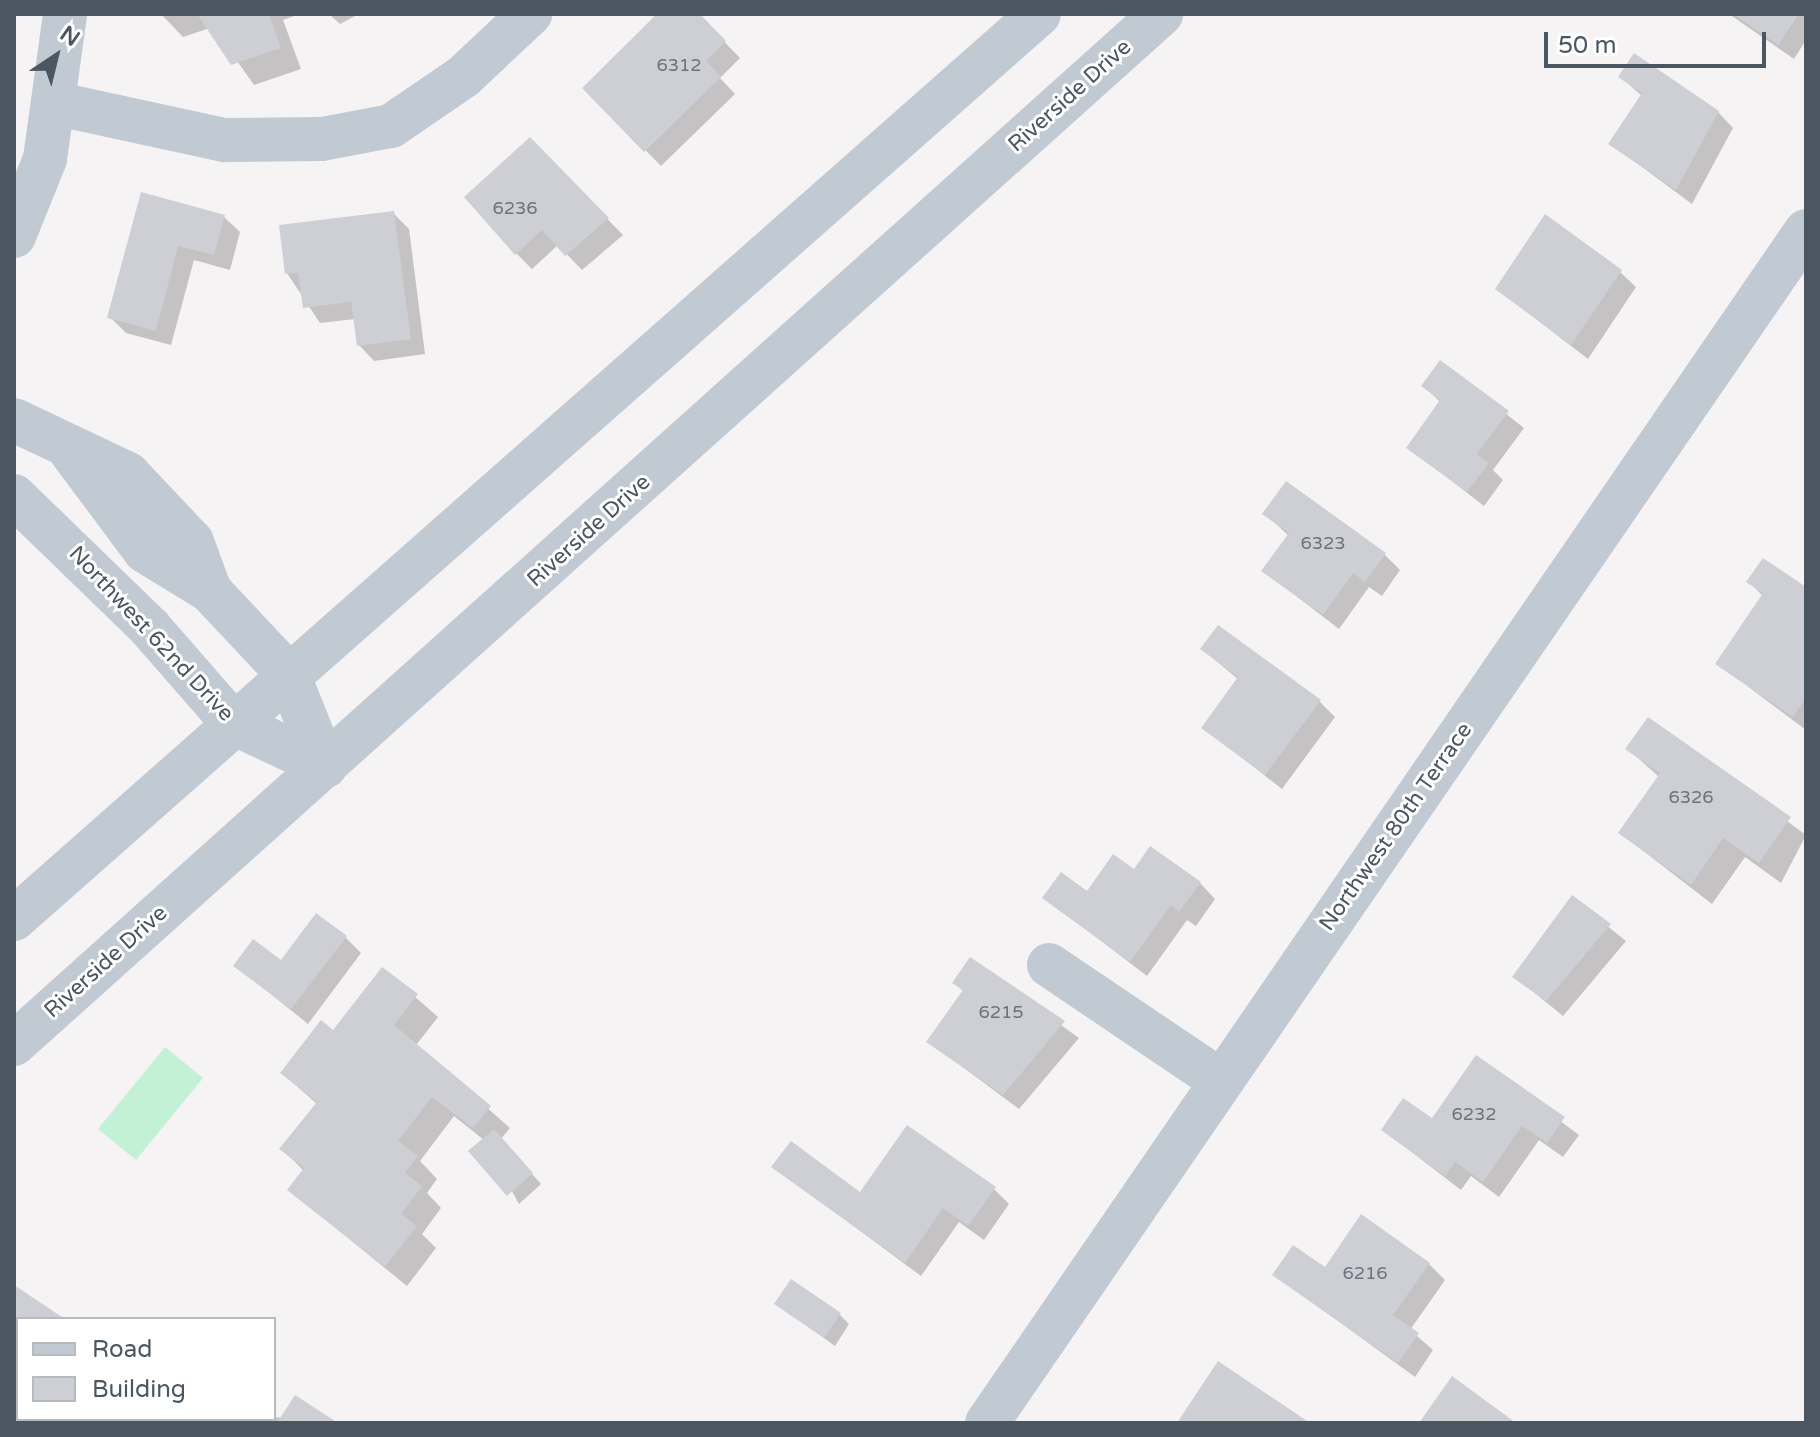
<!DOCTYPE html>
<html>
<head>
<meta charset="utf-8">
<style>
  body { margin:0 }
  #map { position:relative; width:1820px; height:1437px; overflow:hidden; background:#f5f3f3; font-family:"Varela Round",sans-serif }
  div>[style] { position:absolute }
  .green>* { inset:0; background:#c3f1d5 }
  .shadow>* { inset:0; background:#0003 }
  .building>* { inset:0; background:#cdcfd5 }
  .minor>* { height:44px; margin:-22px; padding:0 22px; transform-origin:22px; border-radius:22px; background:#c1cad2 }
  span { translate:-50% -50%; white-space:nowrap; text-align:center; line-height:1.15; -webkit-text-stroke:6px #fff; paint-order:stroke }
  .number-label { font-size:18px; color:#6b747e }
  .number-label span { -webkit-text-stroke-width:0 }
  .street-label { font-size:22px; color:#4a5661 }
  .frame { position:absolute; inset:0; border:16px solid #4a5661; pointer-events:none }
  .legend { position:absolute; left:16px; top:1317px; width:260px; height:104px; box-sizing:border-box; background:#fff; border:2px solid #b7bbc0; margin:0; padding:10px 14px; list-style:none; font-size:24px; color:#4a5661 }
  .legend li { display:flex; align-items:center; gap:16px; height:40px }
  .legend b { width:40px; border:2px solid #b7bbc0 }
  .north { position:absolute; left:16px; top:16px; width:80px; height:80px; -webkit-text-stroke:6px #fff; paint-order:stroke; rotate:35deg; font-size:22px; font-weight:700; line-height:32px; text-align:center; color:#4a5661 }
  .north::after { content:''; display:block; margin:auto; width:28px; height:36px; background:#4a5661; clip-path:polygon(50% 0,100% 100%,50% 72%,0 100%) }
  .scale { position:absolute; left:1544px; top:32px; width:222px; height:36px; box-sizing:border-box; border:4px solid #4a5661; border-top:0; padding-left:10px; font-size:24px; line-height:28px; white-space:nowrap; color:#4a5661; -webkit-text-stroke:6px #fff; paint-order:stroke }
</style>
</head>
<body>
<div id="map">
  <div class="green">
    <i style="clip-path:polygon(165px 1047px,203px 1078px,136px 1160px,98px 1129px)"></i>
  </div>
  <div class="shadow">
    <i style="clip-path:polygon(161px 14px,300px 14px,283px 20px,301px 69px,254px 85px,213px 27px,183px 37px)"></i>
    <i style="clip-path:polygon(329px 14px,359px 14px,340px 24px)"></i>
    <i style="clip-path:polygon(657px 14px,697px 14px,740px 58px,720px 78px,735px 94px,661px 166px,585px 88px)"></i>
    <i style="clip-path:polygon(1729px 14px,1806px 14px,1806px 40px,1794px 59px)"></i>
    <i style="clip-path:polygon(1621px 77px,1718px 112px,1733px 128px,1692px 204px,1611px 144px,1643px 97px)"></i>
    <i style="clip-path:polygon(530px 140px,623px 235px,582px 270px,558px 245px,532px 269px,516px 253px)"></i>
    <i style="clip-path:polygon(143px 194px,224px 217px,240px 232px,230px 270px,194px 260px,171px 345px,126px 333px,110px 317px)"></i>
    <i style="clip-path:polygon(393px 213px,409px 229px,425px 354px,374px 361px,359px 345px,355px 319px,320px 323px,287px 273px)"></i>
    <i style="clip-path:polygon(1620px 272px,1636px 287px,1588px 359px,1497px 289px)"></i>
    <i style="clip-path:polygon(1441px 363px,1524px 428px,1493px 470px,1503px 480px,1484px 506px,1408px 447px,1441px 403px,1424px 386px)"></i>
    <i style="clip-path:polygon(1265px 514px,1384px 554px,1400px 570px,1382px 596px,1369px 587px,1339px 629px,1264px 571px,1289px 536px)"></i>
    <i style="clip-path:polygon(1749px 582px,1806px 589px,1806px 730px,1718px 664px,1763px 596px)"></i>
    <i style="clip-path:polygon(1202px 649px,1319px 701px,1335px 717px,1282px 789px,1204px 728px,1239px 680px)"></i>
    <i style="clip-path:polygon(1649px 720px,1806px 835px,1781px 883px,1745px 857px,1712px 904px,1620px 833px,1659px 777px,1628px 749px)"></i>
    <i style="clip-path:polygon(1134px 872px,1200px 883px,1215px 899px,1196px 926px,1187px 920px,1147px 976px,1045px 898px,1087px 894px)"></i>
    <i style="clip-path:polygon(1572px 898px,1626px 941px,1563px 1016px,1515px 977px)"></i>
    <i style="clip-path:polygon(345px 937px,361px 953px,308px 1024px,236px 966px,281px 963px)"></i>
    <i style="clip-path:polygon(971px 960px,1079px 1038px,1019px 1109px,929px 1042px,964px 992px,955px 983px)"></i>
    <i style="clip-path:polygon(383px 969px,438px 1017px,416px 1045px,510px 1128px,501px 1139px,541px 1184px,519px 1204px,484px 1140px,454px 1116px,420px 1161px,437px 1179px,427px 1193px,441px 1208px,422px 1234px,436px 1248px,407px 1286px,289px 1190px,304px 1171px,282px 1149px,317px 1104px,282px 1073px,334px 1032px)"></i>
    <i style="clip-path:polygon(1476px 1058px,1579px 1135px,1563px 1157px,1539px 1140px,1499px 1197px,1471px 1176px,1461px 1190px,1383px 1130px,1432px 1121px)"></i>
    <i style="clip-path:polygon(774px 1167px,861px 1194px,994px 1189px,1009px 1204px,984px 1240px,959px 1222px,921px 1276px)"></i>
    <i style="clip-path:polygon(1429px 1264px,1445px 1280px,1410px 1330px,1433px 1350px,1415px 1377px,1275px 1275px)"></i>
    <i style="clip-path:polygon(14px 1291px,61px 1319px,18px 1319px,18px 1396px)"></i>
    <i style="clip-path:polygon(777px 1304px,839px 1314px,849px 1324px,835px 1346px)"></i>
    <i style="clip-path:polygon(274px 1417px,328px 1423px,139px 1422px,142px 1419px)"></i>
  </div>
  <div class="building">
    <i style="clip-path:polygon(197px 14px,269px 14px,281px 48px,231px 65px)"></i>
    <i style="clip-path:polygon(657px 14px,700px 14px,726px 41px,706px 61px,721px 77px,644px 152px,582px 88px)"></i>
    <i style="clip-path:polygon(1733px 14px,1799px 14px,1778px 45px)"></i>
    <i style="clip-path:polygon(1634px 53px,1719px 111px,1676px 190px,1608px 144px,1642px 93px,1618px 77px)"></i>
    <i style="clip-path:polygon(530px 137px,609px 218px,565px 256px,542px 230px,515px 255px,464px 197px)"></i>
    <i style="clip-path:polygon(141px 192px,225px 215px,214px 255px,178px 246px,156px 331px,107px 318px)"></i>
    <i style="clip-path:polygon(394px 211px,411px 339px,357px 346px,351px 302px,303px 308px,298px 273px,285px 274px,279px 225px)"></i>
    <i style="clip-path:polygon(1545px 214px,1622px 270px,1571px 345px,1495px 289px)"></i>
    <i style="clip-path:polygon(1440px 360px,1509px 411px,1477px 454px,1489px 463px,1467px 492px,1406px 448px,1440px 400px,1421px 386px)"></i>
    <i style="clip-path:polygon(1286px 481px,1386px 553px,1365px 582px,1353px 573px,1323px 615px,1261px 571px,1289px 533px,1262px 514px)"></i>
    <i style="clip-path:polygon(1763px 558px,1806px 587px,1806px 698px,1793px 717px,1715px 664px,1763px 593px,1746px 582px)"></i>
    <i style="clip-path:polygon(1218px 625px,1321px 700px,1265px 775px,1201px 728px,1238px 677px,1200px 649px)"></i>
    <i style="clip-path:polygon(1648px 717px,1791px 817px,1759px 863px,1723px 838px,1691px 885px,1618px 833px,1660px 773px,1625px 749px)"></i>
    <i style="clip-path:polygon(1150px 846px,1201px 882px,1179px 912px,1171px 905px,1130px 962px,1042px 898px,1061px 872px,1087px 891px,1113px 854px,1134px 869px)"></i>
    <i style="clip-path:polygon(1572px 895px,1611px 924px,1546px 1001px,1512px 977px)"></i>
    <i style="clip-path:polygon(316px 913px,347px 936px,291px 1009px,233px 966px,253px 939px,281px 960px)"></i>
    <i style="clip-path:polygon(970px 957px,1065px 1021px,1003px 1095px,926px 1042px,963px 990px,952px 983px)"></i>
    <i style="clip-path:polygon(382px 967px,418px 994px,394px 1025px,491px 1106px,473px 1128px,432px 1097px,398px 1141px,418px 1156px,405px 1173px,422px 1186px,401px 1214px,417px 1226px,385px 1267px,287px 1190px,304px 1168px,279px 1149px,317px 1102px,280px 1073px,321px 1020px,333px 1030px)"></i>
    <i style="clip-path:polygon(1476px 1055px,1565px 1117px,1547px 1143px,1522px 1126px,1483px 1182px,1455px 1162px,1445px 1176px,1381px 1130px,1403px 1098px,1432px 1118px)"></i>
    <i style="clip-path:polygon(907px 1125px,996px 1187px,968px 1226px,943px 1208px,905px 1263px,771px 1167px,791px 1141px,860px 1192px)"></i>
    <i style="clip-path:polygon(494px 1129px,533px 1173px,507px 1196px,468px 1151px)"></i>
    <i style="clip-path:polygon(1361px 1214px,1430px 1263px,1393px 1315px,1419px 1333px,1398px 1363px,1272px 1275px,1293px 1245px,1325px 1267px)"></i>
    <i style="clip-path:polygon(791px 1279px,841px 1313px,824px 1338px,774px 1304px)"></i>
    <i style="clip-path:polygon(14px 1285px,65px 1319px,14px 1319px)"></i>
    <i style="clip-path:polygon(1218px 1361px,1310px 1423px,1177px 1423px)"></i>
    <i style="clip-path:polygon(1452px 1376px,1516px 1423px,1419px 1423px)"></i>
    <i style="clip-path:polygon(295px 1395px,338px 1423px,277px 1423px)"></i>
  </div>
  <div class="minor">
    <i style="left:58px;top:104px;width:171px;rotate:12.2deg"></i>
    <i style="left:225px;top:140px;width:97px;rotate:-0.6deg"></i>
    <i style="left:322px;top:139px;width:70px;rotate:-10.7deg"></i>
    <i style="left:391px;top:126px;width:88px;rotate:-34.4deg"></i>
    <i style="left:464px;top:76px;width:91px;rotate:-43.2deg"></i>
    <i style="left:14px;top:236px;width:83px;rotate:-68.1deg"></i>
    <i style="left:45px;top:159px;width:146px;rotate:-82.1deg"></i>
    <i style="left:14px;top:420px;width:126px;rotate:25.3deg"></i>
    <i style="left:128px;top:474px;width:93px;rotate:46.7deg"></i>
    <i style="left:192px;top:542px;width:52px;rotate:69.8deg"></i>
    <i style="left:72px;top:453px;width:122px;rotate:53.3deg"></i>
    <i style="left:145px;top:551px;width:76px;rotate:31.6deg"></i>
    <i style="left:210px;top:591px;width:114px;rotate:46.8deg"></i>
    <i style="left:288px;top:674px;width:99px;rotate:68.1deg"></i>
    <i style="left:14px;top:496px;width:190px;rotate:44.1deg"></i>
    <i style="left:150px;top:628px;width:126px;rotate:48.9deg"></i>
    <i style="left:233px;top:723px;width:102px;rotate:25.1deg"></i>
    <i style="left:14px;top:919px;width:1367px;rotate:-41.44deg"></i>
    <i style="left:1049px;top:965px;width:207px;rotate:34deg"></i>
    <i style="left:14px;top:1044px;width:1542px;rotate:-41.92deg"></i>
    <i style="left:987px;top:1423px;width:1446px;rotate:-55.51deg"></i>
  </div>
  <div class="number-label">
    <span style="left:679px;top:65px">6312</span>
    <span style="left:515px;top:208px">6236</span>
    <span style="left:1323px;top:543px">6323</span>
    <span style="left:1691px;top:797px">6326</span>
    <span style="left:1001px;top:1012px">6215</span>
    <span style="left:1474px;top:1114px">6232</span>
    <span style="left:1365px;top:1273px">6216</span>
  </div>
  <div class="street-label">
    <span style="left:1070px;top:96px;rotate:-42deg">Riverside Drive</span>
    <span style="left:589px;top:531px;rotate:-42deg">Riverside Drive</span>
    <span style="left:151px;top:634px;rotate:47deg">Northwest 62nd Drive</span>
    <span style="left:1396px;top:827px;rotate:-55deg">Northwest 80th Terrace</span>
    <span style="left:106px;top:962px;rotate:-42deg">Riverside Drive</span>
  </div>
  <div class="frame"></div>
  <ul class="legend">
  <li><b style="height:10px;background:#c1cad2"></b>Road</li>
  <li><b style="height:22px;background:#cdcfd5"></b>Building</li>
  </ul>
  <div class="north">N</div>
  <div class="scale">50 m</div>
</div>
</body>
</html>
